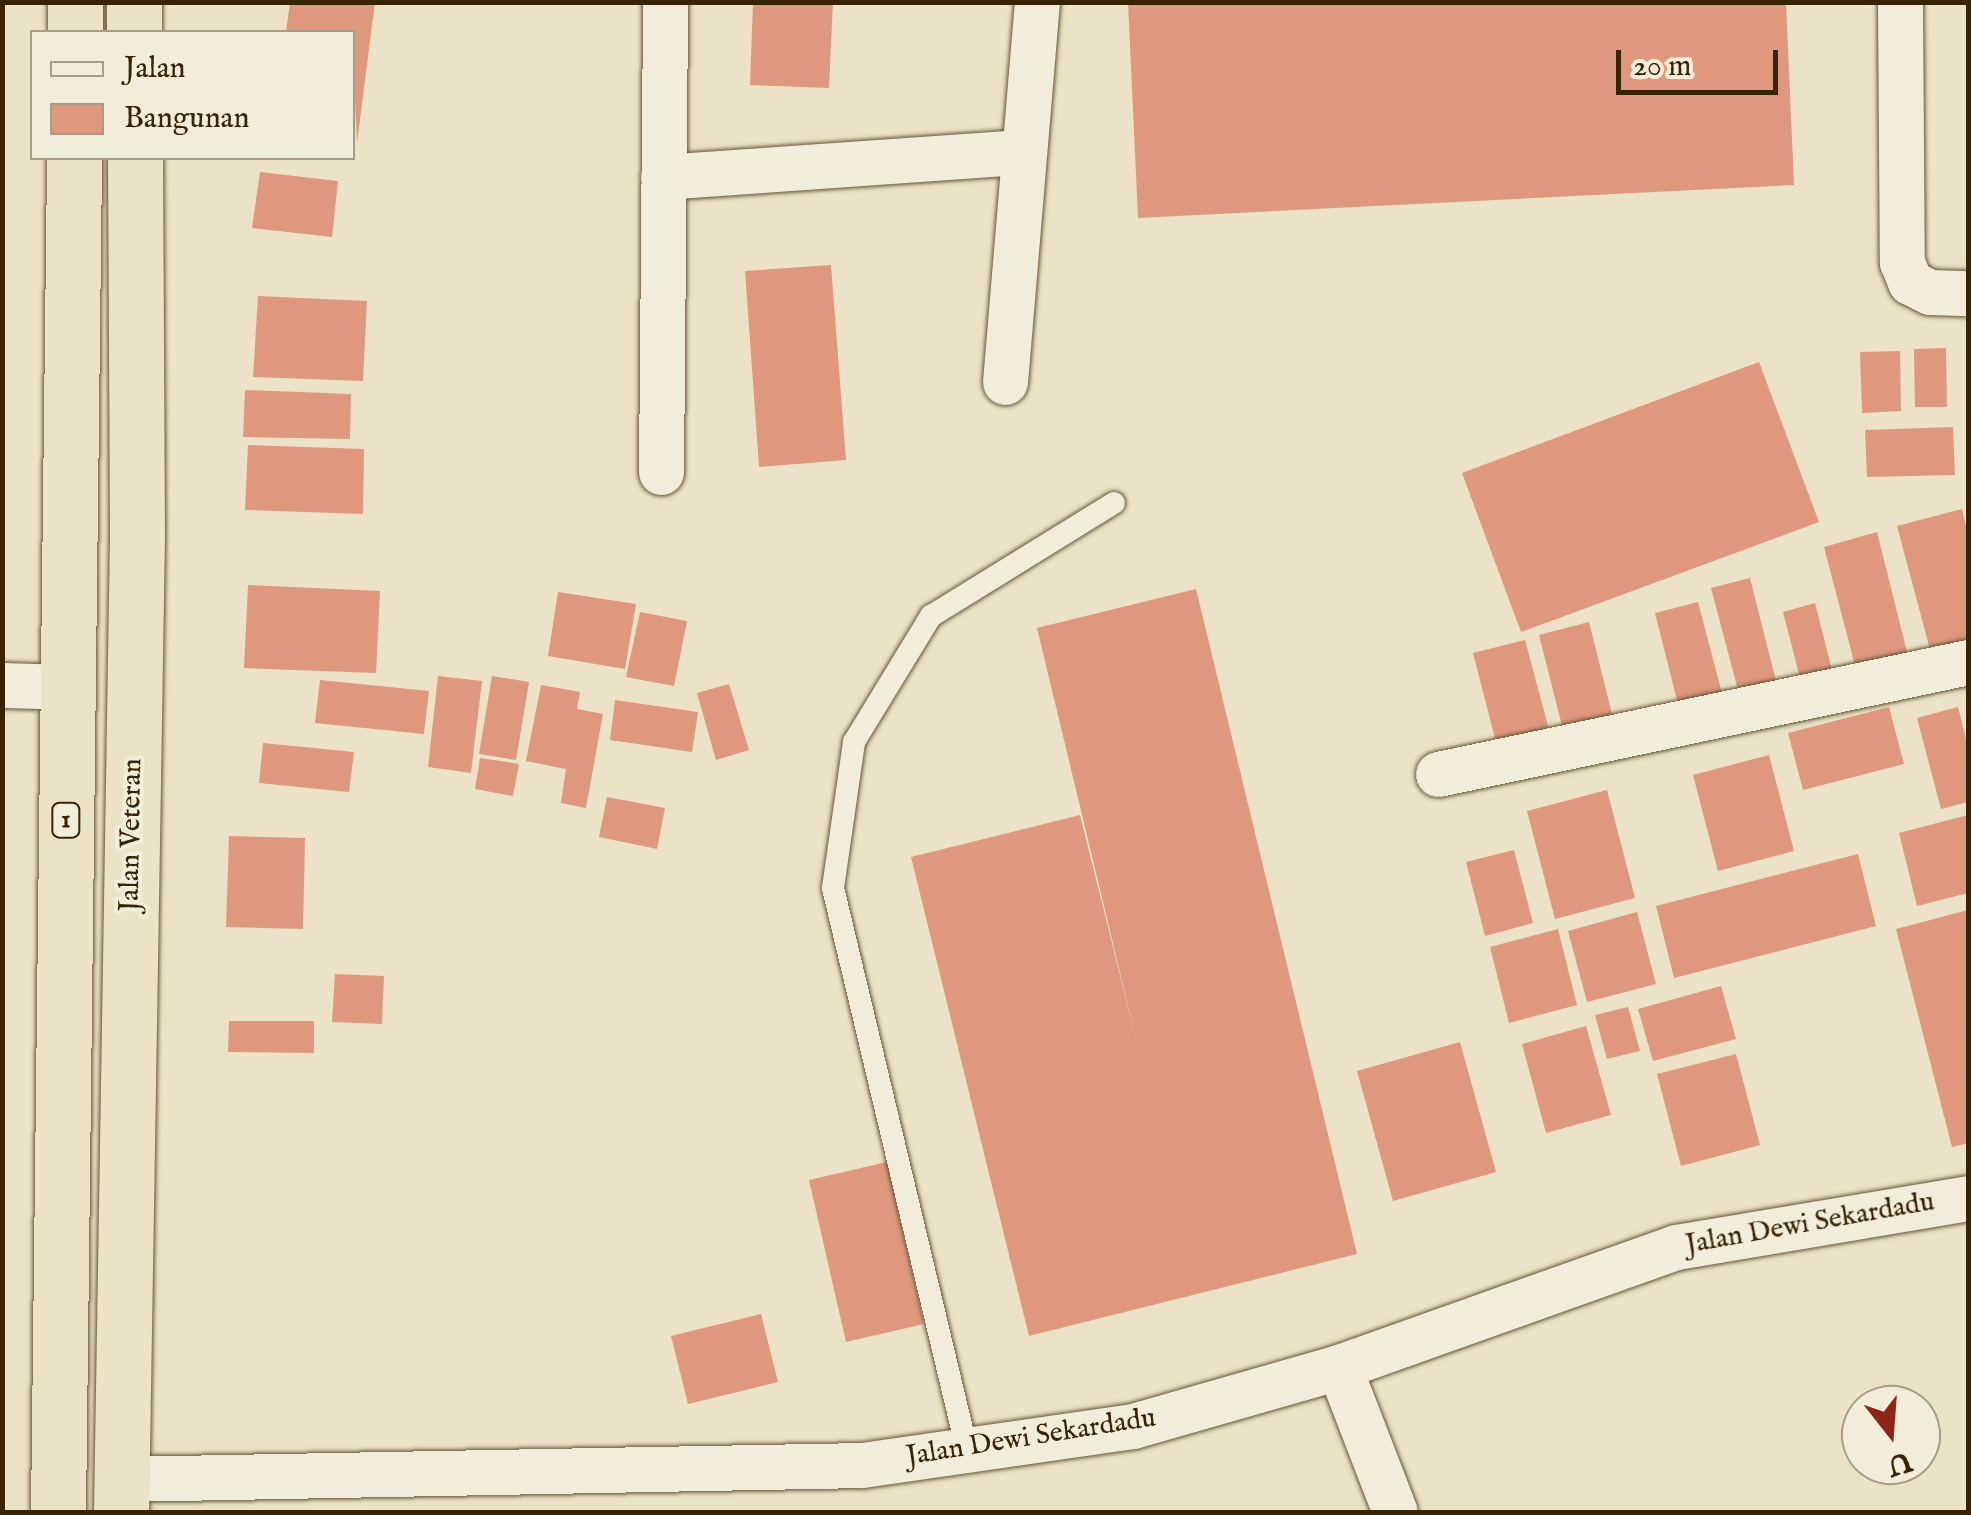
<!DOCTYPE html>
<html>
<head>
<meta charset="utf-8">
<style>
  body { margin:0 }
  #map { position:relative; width:1971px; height:1515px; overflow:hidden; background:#ebe2c7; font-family:"IM FELL English",serif }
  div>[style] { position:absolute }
  .building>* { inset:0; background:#df987d }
  .roads { filter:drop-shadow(0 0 2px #655435) drop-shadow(0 0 2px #655435) }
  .service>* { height:22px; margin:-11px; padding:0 11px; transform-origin:11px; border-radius:11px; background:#f2ecdb }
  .minor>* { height:45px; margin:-22.5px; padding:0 22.5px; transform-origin:22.5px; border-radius:22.5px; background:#f2ecdb }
  .trunk>* { height:55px; margin:-27.5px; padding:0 27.5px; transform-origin:27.5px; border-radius:27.5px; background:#ebe2c7 }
  span { translate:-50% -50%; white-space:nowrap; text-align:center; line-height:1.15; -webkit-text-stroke:8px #f2ecdb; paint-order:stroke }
  .shield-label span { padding:2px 8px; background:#f2ecdb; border:2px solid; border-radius:8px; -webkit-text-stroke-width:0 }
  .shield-label { font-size:25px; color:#382404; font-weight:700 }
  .street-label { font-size:28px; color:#382404 }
  .frame { position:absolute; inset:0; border:5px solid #382404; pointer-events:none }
  .legend { position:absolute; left:30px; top:30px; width:325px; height:130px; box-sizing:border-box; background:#f2ecdb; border:2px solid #a89c85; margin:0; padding:12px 18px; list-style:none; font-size:30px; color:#382404 }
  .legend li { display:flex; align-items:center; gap:20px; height:50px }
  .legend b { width:50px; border:2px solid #a89c85 }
  .north { position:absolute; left:1841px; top:1385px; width:100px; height:100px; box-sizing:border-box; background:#f2ecdb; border:2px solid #a89c85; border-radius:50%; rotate:163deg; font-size:28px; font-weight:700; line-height:40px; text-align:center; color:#382404 }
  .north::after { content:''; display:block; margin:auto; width:35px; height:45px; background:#8f2418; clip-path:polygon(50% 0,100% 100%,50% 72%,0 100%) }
  .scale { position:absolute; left:1616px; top:50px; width:162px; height:45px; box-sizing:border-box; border:5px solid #382404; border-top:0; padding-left:12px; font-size:30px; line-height:35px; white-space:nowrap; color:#382404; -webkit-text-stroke:8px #f2ecdb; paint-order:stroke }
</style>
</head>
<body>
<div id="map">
  <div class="building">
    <i style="clip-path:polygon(290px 2px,375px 2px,357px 143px,352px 32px,286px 32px)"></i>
    <i style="clip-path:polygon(753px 2px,833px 2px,829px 88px,750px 85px)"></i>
    <i style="clip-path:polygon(1128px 2px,1786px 2px,1794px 185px,1138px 218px)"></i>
    <i style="clip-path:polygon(260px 172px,338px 181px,332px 237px,252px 228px)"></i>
    <i style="clip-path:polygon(831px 265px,846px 460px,759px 467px,745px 271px)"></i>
    <i style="clip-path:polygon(258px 296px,367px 301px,363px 381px,253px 377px)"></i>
    <i style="clip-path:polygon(1946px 348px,1947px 407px,1915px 407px,1914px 349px)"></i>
    <i style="clip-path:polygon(1900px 351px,1901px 411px,1862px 413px,1860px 352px)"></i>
    <i style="clip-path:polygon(1759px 362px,1819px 522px,1521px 632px,1462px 473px)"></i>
    <i style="clip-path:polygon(245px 390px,351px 394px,350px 439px,243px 437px)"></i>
    <i style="clip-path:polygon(1953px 427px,1955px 475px,1867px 477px,1865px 430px)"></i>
    <i style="clip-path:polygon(248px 445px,364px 449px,363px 514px,245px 510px)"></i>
    <i style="clip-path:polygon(1962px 509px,1968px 535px,1968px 647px,1932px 657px,1897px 526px)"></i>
    <i style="clip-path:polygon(1877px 532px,1909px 660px,1857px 673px,1824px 547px)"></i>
    <i style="clip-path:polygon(1750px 578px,1777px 685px,1739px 694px,1711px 588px)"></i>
    <i style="clip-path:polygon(248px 585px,380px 591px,376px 673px,244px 668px)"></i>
    <i style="clip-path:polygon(1196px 589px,1357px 1254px,1029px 1336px,911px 857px,1080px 815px,1137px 1043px,1037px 628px)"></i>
    <i style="clip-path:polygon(558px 592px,636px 604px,625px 669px,548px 656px)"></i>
    <i style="clip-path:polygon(1698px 602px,1723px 697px,1679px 708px,1655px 613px)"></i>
    <i style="clip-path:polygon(1815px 603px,1834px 678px,1802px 686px,1783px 612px)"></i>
    <i style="clip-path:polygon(640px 612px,687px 621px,674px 686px,626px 677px)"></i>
    <i style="clip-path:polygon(1589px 622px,1613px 718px,1563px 730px,1539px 635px)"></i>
    <i style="clip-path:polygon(1525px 640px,1551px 737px,1498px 750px,1473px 653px)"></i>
    <i style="clip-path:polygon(438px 676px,482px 681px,471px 773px,428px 767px)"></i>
    <i style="clip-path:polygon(492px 676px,529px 682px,516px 760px,479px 754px)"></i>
    <i style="clip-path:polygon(320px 680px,429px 691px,424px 734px,315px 723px)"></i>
    <i style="clip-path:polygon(729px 684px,749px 750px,716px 760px,697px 693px)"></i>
    <i style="clip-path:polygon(541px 685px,580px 692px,577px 709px,603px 714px,586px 808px,561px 803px,566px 769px,526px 761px)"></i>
    <i style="clip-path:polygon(615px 700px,698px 712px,692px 752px,610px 740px)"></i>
    <i style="clip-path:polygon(1889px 707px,1904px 764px,1803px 790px,1788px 733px)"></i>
    <i style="clip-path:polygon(1958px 707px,1968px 747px,1968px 802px,1941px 809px,1917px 718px)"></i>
    <i style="clip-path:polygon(263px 743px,354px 752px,349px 792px,259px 783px)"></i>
    <i style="clip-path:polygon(1769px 755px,1794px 851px,1718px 871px,1693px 775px)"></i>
    <i style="clip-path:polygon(480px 758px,519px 764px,513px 796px,475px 789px)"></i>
    <i style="clip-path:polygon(1607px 790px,1635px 898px,1555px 919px,1527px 811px)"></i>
    <i style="clip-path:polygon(607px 797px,665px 808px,657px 849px,599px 837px)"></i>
    <i style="clip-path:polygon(1968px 815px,1968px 893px,1917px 906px,1899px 833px)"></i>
    <i style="clip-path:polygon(229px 836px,305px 838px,303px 929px,226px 927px)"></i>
    <i style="clip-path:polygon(1514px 850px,1533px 923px,1485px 936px,1466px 862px)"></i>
    <i style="clip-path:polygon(1858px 854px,1876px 926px,1674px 978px,1656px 906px)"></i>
    <i style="clip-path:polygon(1968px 910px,1968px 1143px,1952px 1147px,1896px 929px)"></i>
    <i style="clip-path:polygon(1637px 912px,1656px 984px,1587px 1002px,1568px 931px)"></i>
    <i style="clip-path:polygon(1558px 929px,1577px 1005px,1509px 1023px,1490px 947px)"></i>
    <i style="clip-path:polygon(335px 974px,384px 976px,382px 1024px,332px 1022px)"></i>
    <i style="clip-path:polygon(1721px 986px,1736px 1039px,1653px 1061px,1638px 1009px)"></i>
    <i style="clip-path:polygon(1628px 1007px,1640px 1051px,1607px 1059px,1595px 1015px)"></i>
    <i style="clip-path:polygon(229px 1021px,314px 1021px,314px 1053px,228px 1052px)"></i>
    <i style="clip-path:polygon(1586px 1026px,1611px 1115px,1546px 1133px,1522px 1044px)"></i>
    <i style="clip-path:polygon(1460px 1042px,1496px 1172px,1393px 1201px,1357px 1071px)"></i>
    <i style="clip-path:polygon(1736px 1054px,1760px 1145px,1681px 1166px,1657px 1074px)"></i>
    <i style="clip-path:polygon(887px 1162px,924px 1324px,846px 1342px,809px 1180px)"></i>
    <i style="clip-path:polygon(761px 1314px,778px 1382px,688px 1404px,671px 1336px)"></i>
  </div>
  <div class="roads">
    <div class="service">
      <i style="left:967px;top:1450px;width:578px;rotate:-103.41deg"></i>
      <i style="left:833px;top:888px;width:148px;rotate:-81.8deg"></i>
      <i style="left:854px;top:742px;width:148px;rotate:-58.6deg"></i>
      <i style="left:931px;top:616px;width:215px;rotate:-31.7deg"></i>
    </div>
    <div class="minor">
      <i style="left:1900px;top:2px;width:260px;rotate:89.6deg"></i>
      <i style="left:1902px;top:262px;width:22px;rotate:68deg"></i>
      <i style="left:1910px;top:282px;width:22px;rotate:27deg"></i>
      <i style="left:1930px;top:292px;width:38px;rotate:2deg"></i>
      <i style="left:663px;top:177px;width:359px;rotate:-4deg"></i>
      <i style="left:1005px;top:382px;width:381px;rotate:-85.2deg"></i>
      <i style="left:661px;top:472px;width:470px;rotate:-89.5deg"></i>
      <i style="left:2px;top:685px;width:66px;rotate:1.7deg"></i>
      <i style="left:1438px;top:774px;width:542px;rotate:-11.93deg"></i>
      <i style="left:1339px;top:1367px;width:155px;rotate:68.9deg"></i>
      <i style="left:122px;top:1479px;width:740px;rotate:-1.08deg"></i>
      <i style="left:862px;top:1465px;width:274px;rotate:-8.2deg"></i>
      <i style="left:1133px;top:1426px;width:214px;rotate:-16deg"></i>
      <i style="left:1339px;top:1367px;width:358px;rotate:-19.6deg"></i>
      <i style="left:1676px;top:1247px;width:296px;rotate:-9.5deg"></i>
    </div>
    <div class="trunk">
      <i style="left:134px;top:2px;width:30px;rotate:90deg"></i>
      <i style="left:75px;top:32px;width:30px;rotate:-90deg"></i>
      <i style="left:58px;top:1512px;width:1354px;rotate:-89.32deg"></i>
      <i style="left:121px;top:1512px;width:977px;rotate:-89.06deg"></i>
      <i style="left:137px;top:535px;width:377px;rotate:-90.3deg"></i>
    </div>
  </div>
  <div class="shield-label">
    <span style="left:66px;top:820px">1</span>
  </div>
  <div class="street-label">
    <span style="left:132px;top:835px;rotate:-89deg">Jalan Veteran</span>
    <span style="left:1810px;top:1224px;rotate:-10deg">Jalan Dewi Sekardadu</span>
    <span style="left:1031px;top:1438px;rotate:-9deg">Jalan Dewi Sekardadu</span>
  </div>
  <div class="frame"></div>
  <ul class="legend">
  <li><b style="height:12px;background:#f2ecdb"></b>Jalan</li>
  <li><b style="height:28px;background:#df987d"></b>Bangunan</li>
  </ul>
  <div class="north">U</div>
  <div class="scale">20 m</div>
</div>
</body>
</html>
